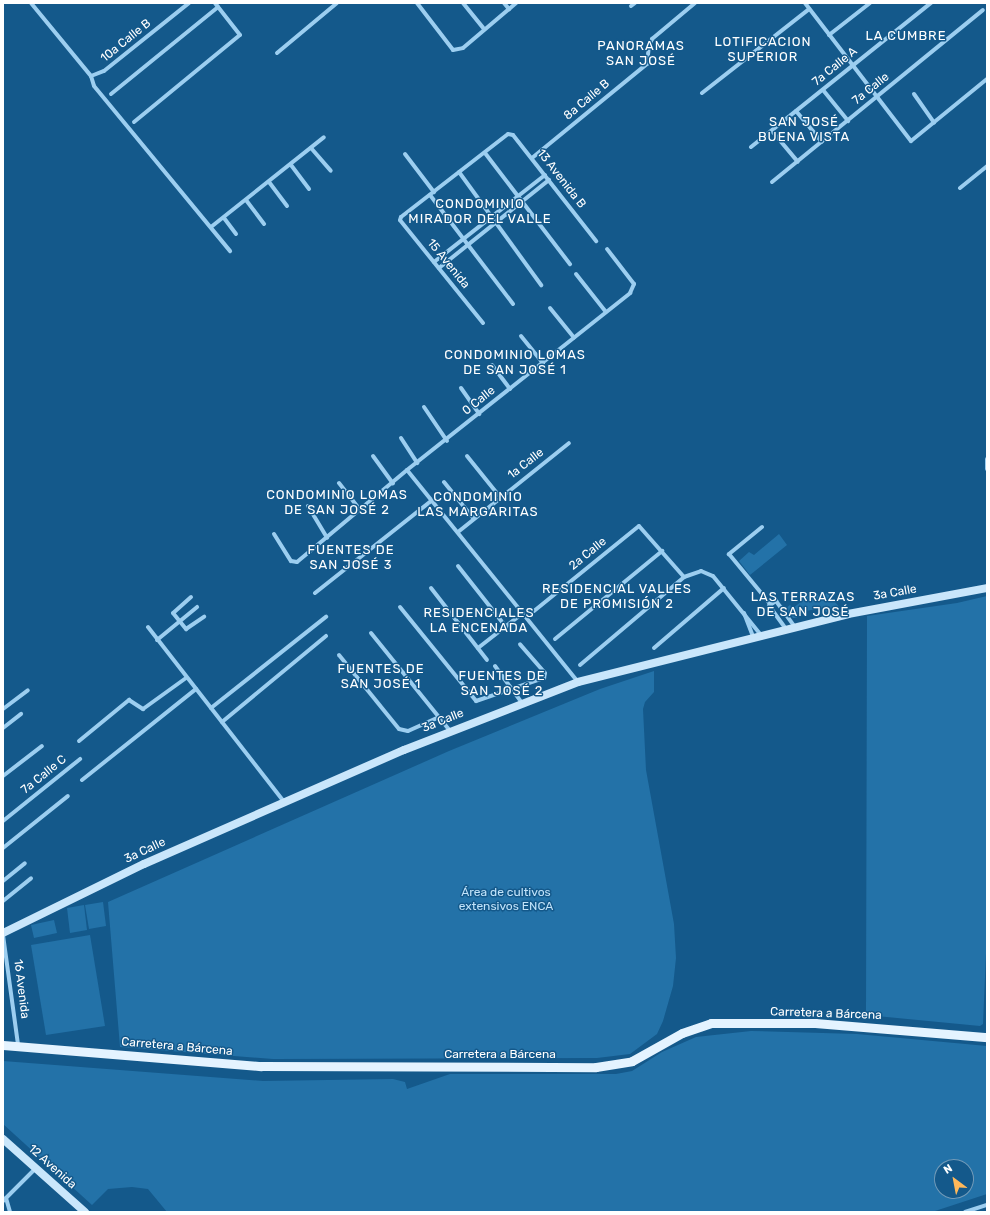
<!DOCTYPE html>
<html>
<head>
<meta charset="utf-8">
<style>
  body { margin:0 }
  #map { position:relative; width:990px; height:1215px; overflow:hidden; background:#14598b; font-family:Rubik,sans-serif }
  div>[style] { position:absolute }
  .green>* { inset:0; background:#2372a8 }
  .street>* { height:4px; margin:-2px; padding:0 2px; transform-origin:2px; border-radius:2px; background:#9ccef0 }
  .secondary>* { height:8px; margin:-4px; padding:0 4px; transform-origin:4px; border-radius:4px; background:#c9e6fb }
  .primary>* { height:9px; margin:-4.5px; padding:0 4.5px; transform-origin:4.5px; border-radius:4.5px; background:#e4f3ff }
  span { translate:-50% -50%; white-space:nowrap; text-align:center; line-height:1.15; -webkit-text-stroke:3px #14598b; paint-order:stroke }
  .street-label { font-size:12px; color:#fff }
  .park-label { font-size:12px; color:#c2e4fb }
  .neighbourhood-label { font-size:13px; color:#fff; letter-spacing:1px }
  .frame { position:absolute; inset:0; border:4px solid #fff; pointer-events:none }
  .north { position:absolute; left:934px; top:1159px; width:40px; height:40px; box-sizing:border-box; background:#14598b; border:1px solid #729bb9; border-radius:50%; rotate:328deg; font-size:11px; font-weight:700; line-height:16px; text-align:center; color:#fff }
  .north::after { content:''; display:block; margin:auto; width:14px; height:18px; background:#ffb85a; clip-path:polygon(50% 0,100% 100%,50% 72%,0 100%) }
</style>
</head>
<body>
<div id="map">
  <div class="green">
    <i style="clip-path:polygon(779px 534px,787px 545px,750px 575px,739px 561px,749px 552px,754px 555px)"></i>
    <i style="clip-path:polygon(815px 591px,820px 597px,827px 593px,842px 610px,826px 612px,822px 608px,795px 613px,797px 618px,793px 618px,780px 603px,786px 608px,790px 605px,793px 608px)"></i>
    <i style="clip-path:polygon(987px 596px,987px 930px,983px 1024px,980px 1026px,866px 1015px,867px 616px,957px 603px)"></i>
    <i style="clip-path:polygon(654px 671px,654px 692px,645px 702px,643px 709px,646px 770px,674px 924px,676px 958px,673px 986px,663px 1021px,657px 1034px,630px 1054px,597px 1058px,273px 1059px,120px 1047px,108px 902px,449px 751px,600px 689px)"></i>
    <i style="clip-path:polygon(103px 902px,106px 926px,89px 929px,85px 905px)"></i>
    <i style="clip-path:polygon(84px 905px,87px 930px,70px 933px,67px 908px)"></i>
    <i style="clip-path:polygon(54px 920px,57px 933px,34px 938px,31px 925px)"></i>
    <i style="clip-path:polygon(90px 935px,105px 1026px,46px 1035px,31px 945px)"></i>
    <i style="clip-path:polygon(evenodd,751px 1031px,857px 1034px,987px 1046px,987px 1194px,932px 1212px,167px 1212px,148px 1189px,132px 1187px,108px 1189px,92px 1205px,3px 1124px,3px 1061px,263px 1081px,393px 1079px,405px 1082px,407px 1089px,450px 1074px,616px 1074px,632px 1071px,662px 1052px,696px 1037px,751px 1031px,942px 1167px,966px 1167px,966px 1191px,942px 1191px,942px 1167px)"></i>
  </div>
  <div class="street">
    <i style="left:31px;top:3px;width:94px;rotate:50.6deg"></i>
    <i style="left:91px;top:76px;width:10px;rotate:73deg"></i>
    <i style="left:94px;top:86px;width:214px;rotate:50.5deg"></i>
    <i style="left:417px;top:3px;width:59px;rotate:52.5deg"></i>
    <i style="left:453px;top:50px;width:10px;rotate:-11deg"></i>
    <i style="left:463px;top:48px;width:70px;rotate:-40.3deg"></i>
    <i style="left:463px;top:3px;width:32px;rotate:51deg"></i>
    <i style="left:504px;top:3px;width:8px;rotate:50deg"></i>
    <i style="left:805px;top:3px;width:174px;rotate:52.5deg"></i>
    <i style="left:911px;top:141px;width:98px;rotate:-39.2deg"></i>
    <i style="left:631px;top:6px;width:5px;rotate:-37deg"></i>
    <i style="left:829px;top:35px;width:52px;rotate:-38deg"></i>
    <i style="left:277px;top:53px;width:78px;rotate:-39.8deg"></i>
    <i style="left:91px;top:76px;width:14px;rotate:-21deg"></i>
    <i style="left:104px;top:71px;width:109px;rotate:-38.7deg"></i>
    <i style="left:823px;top:90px;width:40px;rotate:51deg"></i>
    <i style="left:702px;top:93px;width:136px;rotate:-38.1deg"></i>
    <i style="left:111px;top:94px;width:138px;rotate:-39.1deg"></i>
    <i style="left:914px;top:94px;width:35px;rotate:55deg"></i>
    <i style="left:796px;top:111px;width:40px;rotate:50deg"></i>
    <i style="left:134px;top:122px;width:137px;rotate:-39.4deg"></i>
    <i style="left:240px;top:35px;width:41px;rotate:-128deg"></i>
    <i style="left:772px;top:131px;width:40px;rotate:50deg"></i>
    <i style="left:751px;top:147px;width:231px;rotate:-38.7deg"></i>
    <i style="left:311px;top:148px;width:30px;rotate:49deg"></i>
    <i style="left:485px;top:153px;width:140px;rotate:52.6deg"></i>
    <i style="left:405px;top:154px;width:48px;rotate:52.7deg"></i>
    <i style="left:532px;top:158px;width:149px;rotate:-39.3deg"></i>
    <i style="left:647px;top:64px;width:19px;rotate:-84deg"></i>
    <i style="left:649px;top:45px;width:7px;rotate:-63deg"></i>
    <i style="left:652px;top:39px;width:56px;rotate:-39.9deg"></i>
    <i style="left:291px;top:165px;width:30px;rotate:53deg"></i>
    <i style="left:459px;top:172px;width:140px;rotate:54deg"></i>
    <i style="left:269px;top:182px;width:30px;rotate:53deg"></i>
    <i style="left:772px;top:182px;width:272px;rotate:-39.2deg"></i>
    <i style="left:960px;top:188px;width:35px;rotate:-39deg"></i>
    <i style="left:430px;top:195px;width:137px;rotate:52.7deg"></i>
    <i style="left:246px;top:200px;width:30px;rotate:53deg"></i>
    <i style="left:224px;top:218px;width:20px;rotate:53deg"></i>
    <i style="left:211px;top:227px;width:144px;rotate:-38.5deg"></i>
    <i style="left:434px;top:262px;width:141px;rotate:-38.1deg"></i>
    <i style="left:439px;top:268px;width:141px;rotate:-38.7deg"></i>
    <i style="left:576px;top:274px;width:48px;rotate:51.7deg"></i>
    <i style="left:550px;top:308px;width:38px;rotate:51deg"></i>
    <i style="left:483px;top:323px;width:132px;rotate:-128.9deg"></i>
    <i style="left:400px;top:220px;width:3px;rotate:-72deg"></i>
    <i style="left:401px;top:217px;width:135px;rotate:-37.8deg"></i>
    <i style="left:508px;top:134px;width:5px;rotate:11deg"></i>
    <i style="left:513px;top:135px;width:135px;rotate:51.9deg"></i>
    <i style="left:521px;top:336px;width:35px;rotate:51deg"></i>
    <i style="left:492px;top:365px;width:30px;rotate:53deg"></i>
    <i style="left:461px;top:388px;width:32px;rotate:55deg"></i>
    <i style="left:424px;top:407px;width:41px;rotate:55.9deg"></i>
    <i style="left:401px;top:438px;width:30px;rotate:57deg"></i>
    <i style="left:373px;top:456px;width:34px;rotate:54deg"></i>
    <i style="left:467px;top:456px;width:53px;rotate:51.2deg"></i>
    <i style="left:987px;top:459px;width:10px;rotate:90deg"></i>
    <i style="left:407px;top:470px;width:272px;rotate:51.1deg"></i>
    <i style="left:444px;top:482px;width:46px;rotate:51.1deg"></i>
    <i style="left:339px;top:483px;width:34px;rotate:52deg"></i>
    <i style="left:308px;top:506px;width:37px;rotate:59deg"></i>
    <i style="left:762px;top:527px;width:43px;rotate:140.7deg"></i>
    <i style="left:729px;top:554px;width:66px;rotate:50.5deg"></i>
    <i style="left:458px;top:532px;width:142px;rotate:-38.7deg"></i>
    <i style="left:274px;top:534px;width:32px;rotate:58deg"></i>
    <i style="left:291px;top:561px;width:6px;rotate:9deg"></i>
    <i style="left:297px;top:562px;width:143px;rotate:-39.9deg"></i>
    <i style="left:407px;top:470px;width:285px;rotate:-38.4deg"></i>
    <i style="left:630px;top:293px;width:10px;rotate:-66deg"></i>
    <i style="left:634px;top:284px;width:44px;rotate:-127.6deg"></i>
    <i style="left:458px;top:566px;width:78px;rotate:51.8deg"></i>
    <i style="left:431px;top:588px;width:91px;rotate:52.1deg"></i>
    <i style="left:315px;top:593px;width:148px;rotate:-38.4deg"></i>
    <i style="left:191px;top:597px;width:24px;rotate:138deg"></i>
    <i style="left:173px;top:613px;width:21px;rotate:51deg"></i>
    <i style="left:186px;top:629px;width:22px;rotate:-34deg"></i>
    <i style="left:400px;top:607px;width:121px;rotate:51deg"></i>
    <i style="left:476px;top:701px;width:72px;rotate:-18.7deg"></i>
    <i style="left:544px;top:678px;width:5px;rotate:-79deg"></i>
    <i style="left:545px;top:673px;width:38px;rotate:-131deg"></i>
    <i style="left:534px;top:611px;width:135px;rotate:-39deg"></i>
    <i style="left:639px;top:526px;width:68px;rotate:48.6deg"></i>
    <i style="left:744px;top:613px;width:26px;rotate:69deg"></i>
    <i style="left:148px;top:627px;width:222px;rotate:52.1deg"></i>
    <i style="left:786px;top:629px;width:29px;rotate:-126deg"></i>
    <i style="left:769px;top:606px;width:9px;rotate:-36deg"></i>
    <i style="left:776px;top:601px;width:32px;rotate:54deg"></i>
    <i style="left:371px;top:633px;width:126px;rotate:51.1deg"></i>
    <i style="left:555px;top:639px;width:139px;rotate:-39.4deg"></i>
    <i style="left:157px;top:640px;width:52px;rotate:-39.5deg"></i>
    <i style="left:478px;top:648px;width:57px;rotate:-37.9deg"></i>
    <i style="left:654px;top:648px;width:92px;rotate:-40.6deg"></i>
    <i style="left:339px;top:655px;width:95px;rotate:51deg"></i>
    <i style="left:399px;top:729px;width:9px;rotate:13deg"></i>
    <i style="left:408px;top:731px;width:34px;rotate:-24deg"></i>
    <i style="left:580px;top:665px;width:136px;rotate:-40.2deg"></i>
    <i style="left:684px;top:577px;width:18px;rotate:-19deg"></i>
    <i style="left:701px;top:571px;width:13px;rotate:23deg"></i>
    <i style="left:713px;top:576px;width:76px;rotate:50.9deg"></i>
    <i style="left:495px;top:666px;width:46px;rotate:53.9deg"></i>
    <i style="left:211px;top:708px;width:147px;rotate:-38.4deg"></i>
    <i style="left:3px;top:709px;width:31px;rotate:-37deg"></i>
    <i style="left:222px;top:722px;width:135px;rotate:-39.6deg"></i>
    <i style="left:3px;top:728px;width:23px;rotate:-38deg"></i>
    <i style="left:79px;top:741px;width:65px;rotate:-39.4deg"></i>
    <i style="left:129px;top:700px;width:17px;rotate:33deg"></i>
    <i style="left:143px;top:709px;width:53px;rotate:-35.8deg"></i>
    <i style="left:3px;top:776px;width:49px;rotate:-37.6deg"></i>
    <i style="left:82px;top:780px;width:146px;rotate:-38.6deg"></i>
    <i style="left:3px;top:821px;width:99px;rotate:-38.8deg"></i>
    <i style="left:3px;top:848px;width:83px;rotate:-38.7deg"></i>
    <i style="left:3px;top:881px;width:28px;rotate:-39deg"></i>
    <i style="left:3px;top:901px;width:36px;rotate:-39deg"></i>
    <i style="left:3px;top:935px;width:111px;rotate:82.2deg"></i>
    <i style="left:6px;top:1198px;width:15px;rotate:74deg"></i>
    <i style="left:3px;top:1201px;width:47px;rotate:-45deg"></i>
    <i style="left:965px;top:1212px;width:23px;rotate:-18deg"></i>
  </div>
  <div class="secondary">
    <i style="left:3px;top:933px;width:157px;rotate:-26.1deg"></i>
    <i style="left:144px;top:864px;width:284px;rotate:-23.7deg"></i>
    <i style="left:404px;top:750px;width:187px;rotate:-21.3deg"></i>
    <i style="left:578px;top:682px;width:278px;rotate:-14.1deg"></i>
    <i style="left:848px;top:614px;width:141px;rotate:-10.6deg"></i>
    <i style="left:3px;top:1139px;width:110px;rotate:41.7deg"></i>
  </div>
  <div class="primary">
    <i style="left:3px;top:1045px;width:259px;rotate:4.7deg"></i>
    <i style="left:261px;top:1066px;width:335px;rotate:0.2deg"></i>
    <i style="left:596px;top:1067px;width:36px;rotate:-9deg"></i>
    <i style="left:632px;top:1061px;width:57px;rotate:-29.2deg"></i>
    <i style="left:682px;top:1033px;width:31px;rotate:-19deg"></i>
    <i style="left:711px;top:1023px;width:104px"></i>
    <i style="left:815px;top:1023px;width:173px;rotate:4.7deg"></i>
  </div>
  <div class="street-label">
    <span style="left:126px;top:41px;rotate:-39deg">10a Calle B</span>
    <span style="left:835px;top:67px;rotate:-39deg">7a Calle A</span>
    <span style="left:871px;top:89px;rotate:-39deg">7a Calle</span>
    <span style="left:587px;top:100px;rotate:-40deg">8a Calle B</span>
    <span style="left:561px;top:179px;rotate:52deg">13 Avenida B</span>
    <span style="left:448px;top:264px;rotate:51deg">15 Avenida</span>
    <span style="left:479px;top:401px;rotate:-39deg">0 Calle</span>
    <span style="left:526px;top:464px;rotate:-38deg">1a Calle</span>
    <span style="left:588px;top:554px;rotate:-39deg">2a Calle</span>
    <span style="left:895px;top:593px;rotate:-10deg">3a Calle</span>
    <span style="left:443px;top:721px;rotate:-22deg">3a Calle</span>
    <span style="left:44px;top:775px;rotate:-39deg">7a Calle C</span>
    <span style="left:145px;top:851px;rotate:-25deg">3a Calle</span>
    <span style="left:21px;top:989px;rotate:83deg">16 Avenida</span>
    <span style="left:826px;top:1014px;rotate:2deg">Carretera a Bárcena</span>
    <span style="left:177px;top:1047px;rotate:5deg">Carretera a Bárcena</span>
    <span style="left:500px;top:1055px">Carretera a Bárcena</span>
    <span style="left:52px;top:1167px;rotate:42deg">12 Avenida</span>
  </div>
  <div class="park-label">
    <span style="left:506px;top:900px">Área de cultivos<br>extensivos ENCA</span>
  </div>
  <div class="neighbourhood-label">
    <span style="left:906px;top:36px">LA CUMBRE</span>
    <span style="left:763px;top:50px">LOTIFICACION<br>SUPERIOR</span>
    <span style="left:641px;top:54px">PANORAMAS<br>SAN JOSÉ</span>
    <span style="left:804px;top:130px">SAN JOSÉ<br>BUENA VISTA</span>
    <span style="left:480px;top:212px">CONDOMINIO<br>MIRADOR DEL VALLE</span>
    <span style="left:515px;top:363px">CONDOMINIO LOMAS<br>DE SAN JOSÉ 1</span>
    <span style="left:337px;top:503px">CONDOMINIO LOMAS<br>DE SAN JOSÉ 2</span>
    <span style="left:478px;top:505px">CONDOMINIO<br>LAS MARGARITAS</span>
    <span style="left:351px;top:558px">FUENTES DE<br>SAN JOSÉ 3</span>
    <span style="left:617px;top:597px">RESIDENCIAL VALLES<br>DE PROMISIÓN 2</span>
    <span style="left:803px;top:605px">LAS TERRAZAS<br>DE SAN JOSÉ</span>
    <span style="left:479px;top:621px">RESIDENCIALES<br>LA ENCENADA</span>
    <span style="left:381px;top:677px">FUENTES DE<br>SAN JOSÉ 1</span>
    <span style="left:502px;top:684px">FUENTES DE<br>SAN JOSÉ 2</span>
  </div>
  <div class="frame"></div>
  <div class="north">N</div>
</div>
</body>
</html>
